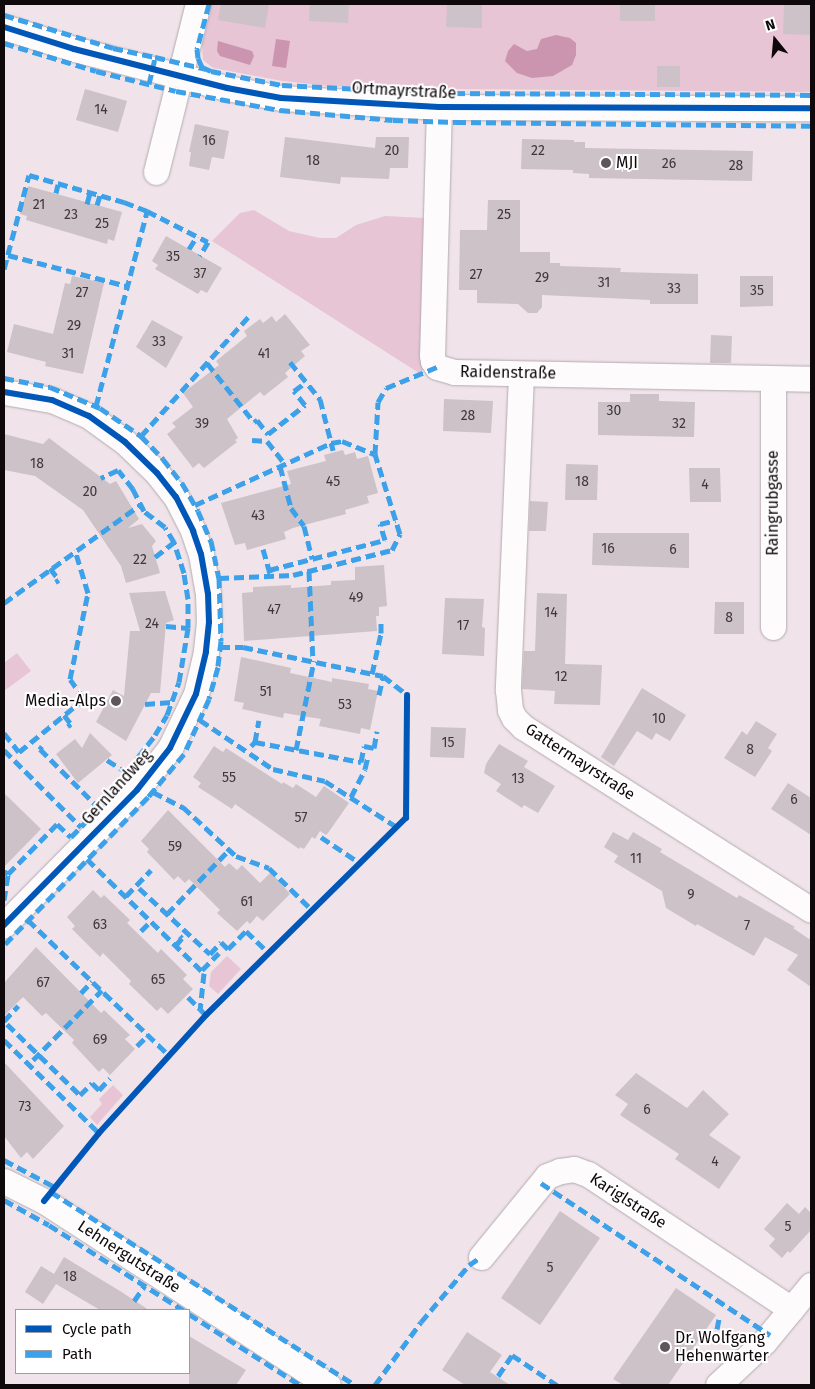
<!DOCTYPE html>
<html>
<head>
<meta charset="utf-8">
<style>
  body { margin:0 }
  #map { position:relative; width:815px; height:1389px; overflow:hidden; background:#f0e4ea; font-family:"Fira Sans",sans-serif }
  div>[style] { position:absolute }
  .green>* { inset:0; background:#e7c5d5 }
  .water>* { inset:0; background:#cb94af }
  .building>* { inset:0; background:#ccc2c7 }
  .roads { filter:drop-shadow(0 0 1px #b2aaae) drop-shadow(0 0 1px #b2aaae) }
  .minor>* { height:25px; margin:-12.5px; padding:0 12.5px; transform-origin:12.5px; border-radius:12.5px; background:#fdfbfc }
  .quiet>* { height:5px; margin-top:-2.5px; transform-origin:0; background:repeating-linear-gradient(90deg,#3da1e9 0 10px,transparent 0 15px) }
  .cycleway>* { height:6px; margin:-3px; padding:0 3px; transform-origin:3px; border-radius:3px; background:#0057b8 }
  .dots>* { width:14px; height:14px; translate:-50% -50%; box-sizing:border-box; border:2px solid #fff; border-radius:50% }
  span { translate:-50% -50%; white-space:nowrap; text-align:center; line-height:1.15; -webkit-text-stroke:4px #fff; paint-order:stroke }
  .number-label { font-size:14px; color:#3e373b }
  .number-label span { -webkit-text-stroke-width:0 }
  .street-label { font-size:16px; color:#0f090c }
  .poi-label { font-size:16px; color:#0f090c }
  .left { translate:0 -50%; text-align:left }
  .right { translate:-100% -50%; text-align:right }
  .frame { position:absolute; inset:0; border:5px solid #0f090c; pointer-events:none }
  .legend { position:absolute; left:15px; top:1309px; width:175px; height:65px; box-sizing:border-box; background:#fff; border:1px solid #9f9d9e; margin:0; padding:6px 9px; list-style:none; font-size:15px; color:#0f090c }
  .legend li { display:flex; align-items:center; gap:10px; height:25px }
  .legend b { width:25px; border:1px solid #9f9d9e }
  .north { position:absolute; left:750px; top:15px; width:50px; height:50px; -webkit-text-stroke:4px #fff; paint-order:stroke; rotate:343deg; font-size:14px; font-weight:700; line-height:20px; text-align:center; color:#0f090c }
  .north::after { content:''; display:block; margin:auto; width:18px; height:22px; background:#0f090c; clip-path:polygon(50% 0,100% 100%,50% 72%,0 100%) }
</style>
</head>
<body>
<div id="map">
  <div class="green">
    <i style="clip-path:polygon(212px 4px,811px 4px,811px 92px,440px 89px,329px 86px,282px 81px,213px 68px,203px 60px,202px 44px)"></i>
    <i style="clip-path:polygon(254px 210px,289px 231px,320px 238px,336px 238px,356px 225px,385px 216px,425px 218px,423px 370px,419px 373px,212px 241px,240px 213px)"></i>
    <i style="clip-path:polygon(17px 653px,31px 671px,4px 691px,4px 663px)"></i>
    <i style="clip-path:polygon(227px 956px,241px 969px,218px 994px,209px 986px,211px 972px)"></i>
    <i style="clip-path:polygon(113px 1085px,123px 1095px,97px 1125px,90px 1117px,102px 1104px,99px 1099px)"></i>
  </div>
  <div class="water">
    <i style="clip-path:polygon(556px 35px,570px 38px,576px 43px,576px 55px,572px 65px,553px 76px,532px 78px,517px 73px,505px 61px,508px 51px,514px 44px,527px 51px,537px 49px,541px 39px)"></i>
    <i style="clip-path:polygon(276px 39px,290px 41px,286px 68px,272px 66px)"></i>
    <i style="clip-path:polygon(218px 41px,252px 51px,254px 56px,250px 65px,220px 56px,217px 51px)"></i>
  </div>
  <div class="building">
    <i style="clip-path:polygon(221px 4px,269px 4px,265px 28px,218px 20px)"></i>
    <i style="clip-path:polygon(310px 4px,349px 4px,348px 23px,309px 21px)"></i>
    <i style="clip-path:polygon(447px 4px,482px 4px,482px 28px,446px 27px)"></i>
    <i style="clip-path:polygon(620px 4px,655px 4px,655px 21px,620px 21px)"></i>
    <i style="clip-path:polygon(784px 4px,811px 4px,811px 35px,783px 34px)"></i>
    <i style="clip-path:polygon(657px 66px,680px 66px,680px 87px,657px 87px)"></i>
    <i style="clip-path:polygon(85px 89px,127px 101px,118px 132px,76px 120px)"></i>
    <i style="clip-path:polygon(195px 124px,229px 131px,224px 159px,212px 157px,209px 170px,189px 166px,191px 152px,189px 152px)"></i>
    <i style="clip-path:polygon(285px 137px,375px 148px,376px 137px,409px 137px,408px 168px,390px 168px,389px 179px,341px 177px,340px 184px,280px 177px)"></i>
    <i style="clip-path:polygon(522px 139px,574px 140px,574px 142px,585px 142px,585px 148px,753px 151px,752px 181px,589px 178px,589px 174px,573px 173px,573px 170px,521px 169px)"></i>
    <i style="clip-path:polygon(28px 186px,122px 212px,114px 241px,108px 239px,107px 244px,26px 220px,27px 216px,20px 214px)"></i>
    <i style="clip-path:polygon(488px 200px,520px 200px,520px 252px,550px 252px,550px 263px,560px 263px,560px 266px,621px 268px,620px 272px,698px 274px,698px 304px,650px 304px,650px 300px,542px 295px,542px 307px,537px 313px,528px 313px,518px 304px,477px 303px,477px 290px,459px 290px,460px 230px,487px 230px)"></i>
    <i style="clip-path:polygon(166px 236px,222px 268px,207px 293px,201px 290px,198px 294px,155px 269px,158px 265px,152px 261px)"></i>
    <i style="clip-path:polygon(72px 276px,104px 283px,83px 374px,45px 366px,46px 362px,7px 352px,14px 324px,53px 334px,65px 283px,70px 284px)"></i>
    <i style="clip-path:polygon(740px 276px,773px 276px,773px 306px,740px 307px)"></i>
    <i style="clip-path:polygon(285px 314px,310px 345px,301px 351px,305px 356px,285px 373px,288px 377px,264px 396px,260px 392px,227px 419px,238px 438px,235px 440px,237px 442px,204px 468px,199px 463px,193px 468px,167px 434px,176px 427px,172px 423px,193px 407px,183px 393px,219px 365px,216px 361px,247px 336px,244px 331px,260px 319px,263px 323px,272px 316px,276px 322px)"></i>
    <i style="clip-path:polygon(152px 320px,183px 337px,166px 368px,136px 347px)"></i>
    <i style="clip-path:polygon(711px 335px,732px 336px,731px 363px,710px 363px)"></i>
    <i style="clip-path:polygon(630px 394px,659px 394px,659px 401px,695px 402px,694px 437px,598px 435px,598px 402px,630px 402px)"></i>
    <i style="clip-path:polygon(444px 399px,493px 401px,491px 433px,443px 431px)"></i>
    <i style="clip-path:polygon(4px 434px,43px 444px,49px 438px,110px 484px,116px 481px,139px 519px,128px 528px,142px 524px,156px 541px,152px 546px,160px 573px,126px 583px,121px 566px,83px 510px,35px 476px,4px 470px)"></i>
    <i style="clip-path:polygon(343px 450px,345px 455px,355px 452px,357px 459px,368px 456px,378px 493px,367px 496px,369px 503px,345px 510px,346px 514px,293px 528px,284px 532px,286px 539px,247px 550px,245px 543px,235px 545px,221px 503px,291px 484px,287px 471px,326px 461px,324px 455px)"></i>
    <i style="clip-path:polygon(566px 464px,598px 465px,597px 500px,565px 500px)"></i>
    <i style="clip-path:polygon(689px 468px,720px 468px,721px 502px,690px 502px)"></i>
    <i style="clip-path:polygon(530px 501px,548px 502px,546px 531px,529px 531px)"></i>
    <i style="clip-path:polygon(593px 533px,689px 533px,689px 568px,592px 565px)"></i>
    <i style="clip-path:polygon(384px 565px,387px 606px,379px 607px,379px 616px,376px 616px,377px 631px,244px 641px,242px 593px,253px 592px,253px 587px,291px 585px,291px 588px,331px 585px,331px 581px,355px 580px,355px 567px)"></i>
    <i style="clip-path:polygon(165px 591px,174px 620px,166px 623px,160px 693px,151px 693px,126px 741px,96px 722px,113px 690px,124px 696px,130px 631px,140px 631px,129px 593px)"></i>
    <i style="clip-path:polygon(537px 593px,567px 594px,565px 664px,602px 665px,600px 705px,554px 704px,555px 691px,522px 689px,524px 651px,535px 651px)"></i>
    <i style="clip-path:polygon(445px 598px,484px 599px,482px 627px,485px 628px,484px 656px,442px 654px)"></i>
    <i style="clip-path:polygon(715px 602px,744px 602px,744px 634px,714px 634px)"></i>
    <i style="clip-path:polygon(241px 657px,291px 668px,290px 673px,332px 682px,332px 678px,369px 684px,368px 689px,378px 691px,370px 730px,361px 728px,360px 734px,319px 726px,321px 719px,284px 713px,283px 718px,242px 709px,244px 703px,234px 701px)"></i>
    <i style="clip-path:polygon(642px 688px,686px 715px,670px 741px,656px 733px,652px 740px,637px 731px,614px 766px,601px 757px)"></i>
    <i style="clip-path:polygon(756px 721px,777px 734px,768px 748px,772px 751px,755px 777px,724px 758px,742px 731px,747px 735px)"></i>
    <i style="clip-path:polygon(431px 727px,466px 728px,464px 758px,430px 757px)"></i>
    <i style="clip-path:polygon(90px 733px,112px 755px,78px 783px,56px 754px,75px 739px,82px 748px)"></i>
    <i style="clip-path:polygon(499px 744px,528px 761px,524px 767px,555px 786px,538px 813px,524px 805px,522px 808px,496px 791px,501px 784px,484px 773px,486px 764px)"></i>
    <i style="clip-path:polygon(214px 746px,223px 752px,226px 748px,282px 784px,283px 782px,293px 788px,296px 784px,316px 797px,324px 786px,349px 803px,328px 833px,326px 835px,320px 831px,315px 839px,312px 837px,304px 849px,300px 847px,299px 849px,235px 804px,232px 809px,198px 787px,201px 783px,193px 777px)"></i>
    <i style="clip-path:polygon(788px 783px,811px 798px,811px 835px,771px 809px)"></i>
    <i style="clip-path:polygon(4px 793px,41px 829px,4px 867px)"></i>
    <i style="clip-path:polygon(168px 810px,225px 867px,229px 863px,237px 870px,242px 865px,260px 883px,271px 872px,290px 894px,263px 921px,257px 916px,250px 924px,247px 921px,237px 931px,217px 913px,220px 910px,189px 879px,185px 883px,178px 876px,174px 880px,147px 852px,149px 849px,141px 841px)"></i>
    <i style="clip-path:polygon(613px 832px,628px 840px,633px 832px,662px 849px,660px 852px,737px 898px,739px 895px,795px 927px,793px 928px,809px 939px,811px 936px,811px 987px,787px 970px,798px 955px,765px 937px,754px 956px,697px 924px,696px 926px,666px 908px,662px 891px,614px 862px,618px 856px,604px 847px)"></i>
    <i style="clip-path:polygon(93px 890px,101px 898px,104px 895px,130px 920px,127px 923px,158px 953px,161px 949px,187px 975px,183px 979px,193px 989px,168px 1014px,161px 1007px,157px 1011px,129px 984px,131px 981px,103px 953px,100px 957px,72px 929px,75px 926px,67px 917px)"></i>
    <i style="clip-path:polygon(36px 947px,101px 1013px,104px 1010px,130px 1035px,125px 1039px,135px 1049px,110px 1075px,103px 1068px,99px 1072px,72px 1043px,74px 1040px,46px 1013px,42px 1016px,23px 997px,4px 1016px,4px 983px)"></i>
    <i style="clip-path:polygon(4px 1062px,64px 1126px,33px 1159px,27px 1152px,21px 1158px,4px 1136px)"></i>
    <i style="clip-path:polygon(636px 1073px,687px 1108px,703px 1090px,729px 1114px,709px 1135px,741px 1157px,719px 1189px,675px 1159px,679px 1154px,620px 1115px,628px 1104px,615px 1095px)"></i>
    <i style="clip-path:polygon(787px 1203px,799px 1214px,805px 1207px,811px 1213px,811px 1230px,790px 1253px,788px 1251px,782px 1258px,769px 1246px,775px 1239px,764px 1229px)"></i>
    <i style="clip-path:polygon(560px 1211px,600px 1238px,540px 1325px,501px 1298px)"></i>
    <i style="clip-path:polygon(64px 1257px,120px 1291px,149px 1310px,100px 1310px,56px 1284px,43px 1304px,25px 1292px,41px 1266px,54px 1274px)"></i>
    <i style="clip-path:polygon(676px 1288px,716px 1315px,668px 1385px,623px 1385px,613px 1379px)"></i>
    <i style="clip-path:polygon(467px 1332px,502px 1355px,490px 1372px,510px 1385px,465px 1385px,442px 1370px)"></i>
    <i style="clip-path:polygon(189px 1336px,246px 1370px,236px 1385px,189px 1385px)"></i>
  </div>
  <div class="roads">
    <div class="minor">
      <i style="left:4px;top:27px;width:73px;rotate:17.4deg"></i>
      <i style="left:74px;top:49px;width:158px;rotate:14.3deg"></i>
      <i style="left:227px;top:88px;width:55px;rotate:10.5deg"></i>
      <i style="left:281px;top:98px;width:158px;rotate:3.3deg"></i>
      <i style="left:439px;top:107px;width:372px;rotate:0.2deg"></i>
      <i style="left:439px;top:107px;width:248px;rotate:91.6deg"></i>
      <i style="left:432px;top:355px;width:6px;rotate:81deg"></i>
      <i style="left:433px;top:361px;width:7px;rotate:56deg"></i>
      <i style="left:437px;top:367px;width:18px;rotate:16deg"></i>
      <i style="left:454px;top:372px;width:357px;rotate:1.1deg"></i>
      <i style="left:156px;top:172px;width:173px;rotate:-76deg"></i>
      <i style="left:521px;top:374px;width:316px;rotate:92.4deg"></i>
      <i style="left:508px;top:690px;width:20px;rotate:84deg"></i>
      <i style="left:510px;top:710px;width:9px;rotate:63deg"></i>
      <i style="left:514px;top:718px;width:13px;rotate:45deg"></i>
      <i style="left:523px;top:727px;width:341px;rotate:32.4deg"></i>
      <i style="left:4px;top:392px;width:49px;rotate:9.5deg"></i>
      <i style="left:52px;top:400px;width:40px;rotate:23.4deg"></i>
      <i style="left:89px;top:416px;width:44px;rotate:35.8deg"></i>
      <i style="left:125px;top:442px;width:45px;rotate:44.1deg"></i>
      <i style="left:157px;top:473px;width:31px;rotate:52deg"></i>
      <i style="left:176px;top:497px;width:38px;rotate:63deg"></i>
      <i style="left:193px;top:531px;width:24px;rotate:71deg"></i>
      <i style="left:201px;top:554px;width:41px;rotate:80.1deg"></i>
      <i style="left:208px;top:594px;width:28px;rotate:88deg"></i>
      <i style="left:209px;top:622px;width:30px;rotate:96deg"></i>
      <i style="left:206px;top:652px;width:43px;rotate:103.4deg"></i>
      <i style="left:196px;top:694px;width:60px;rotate:115.7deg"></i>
      <i style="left:170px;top:748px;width:53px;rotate:128.2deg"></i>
      <i style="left:137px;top:790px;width:190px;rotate:134.6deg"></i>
      <i style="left:773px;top:627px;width:248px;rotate:-90deg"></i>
      <i style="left:4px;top:1181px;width:45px;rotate:26.6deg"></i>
      <i style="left:44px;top:1201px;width:338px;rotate:32.9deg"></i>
      <i style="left:481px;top:1257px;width:104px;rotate:-50.8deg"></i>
      <i style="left:547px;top:1176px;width:14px;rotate:-21deg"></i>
      <i style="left:560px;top:1171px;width:14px;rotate:-8deg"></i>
      <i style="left:574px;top:1169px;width:15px;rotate:20deg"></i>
      <i style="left:588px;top:1174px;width:244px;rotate:33.6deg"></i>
      <i style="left:718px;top:1385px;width:63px;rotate:-43.1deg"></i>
      <i style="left:764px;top:1342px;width:74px;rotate:-50.5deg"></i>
    </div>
  </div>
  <div class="quiet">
    <i style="left:209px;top:4px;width:47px;rotate:104.9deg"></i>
    <i style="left:197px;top:49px;width:9px;rotate:84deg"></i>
    <i style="left:198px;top:58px;width:10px;rotate:66deg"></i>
    <i style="left:202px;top:67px;width:10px;rotate:24deg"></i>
    <i style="left:211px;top:71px;width:72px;rotate:11.2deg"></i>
    <i style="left:282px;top:85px;width:158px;rotate:2.9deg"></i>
    <i style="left:440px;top:93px;width:371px;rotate:0.3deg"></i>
    <i style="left:4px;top:15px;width:114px;rotate:16.8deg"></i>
    <i style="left:113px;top:48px;width:43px;rotate:12.1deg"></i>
    <i style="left:4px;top:43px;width:96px;rotate:16.9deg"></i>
    <i style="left:96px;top:71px;width:82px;rotate:14deg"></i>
    <i style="left:176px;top:91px;width:106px;rotate:10.4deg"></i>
    <i style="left:280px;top:110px;width:113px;rotate:5.1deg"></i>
    <i style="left:393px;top:120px;width:63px;rotate:1.8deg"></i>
    <i style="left:456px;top:122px;width:355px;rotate:0.6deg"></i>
    <i style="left:149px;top:84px;width:28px;rotate:-77deg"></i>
    <i style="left:155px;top:57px;width:52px;rotate:13.2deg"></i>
    <i style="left:56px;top:193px;width:9px;rotate:-77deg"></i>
    <i style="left:87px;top:204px;width:11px;rotate:-75deg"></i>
    <i style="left:97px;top:205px;width:10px;rotate:-73deg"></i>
    <i style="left:189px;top:249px;width:15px;rotate:-58deg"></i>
    <i style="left:8px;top:255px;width:123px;rotate:14.6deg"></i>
    <i style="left:4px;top:269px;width:97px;rotate:-75.1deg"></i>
    <i style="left:29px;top:175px;width:99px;rotate:15.9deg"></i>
    <i style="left:124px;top:202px;width:25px;rotate:21deg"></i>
    <i style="left:147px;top:211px;width:68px;rotate:26.9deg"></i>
    <i style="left:208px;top:242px;width:16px;rotate:120deg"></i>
    <i style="left:290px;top:362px;width:48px;rotate:51deg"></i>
    <i style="left:320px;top:399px;width:53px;rotate:75.7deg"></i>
    <i style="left:207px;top:363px;width:75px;rotate:51.5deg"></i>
    <i style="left:254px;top:422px;width:4px;rotate:-34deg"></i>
    <i style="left:257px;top:420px;width:18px;rotate:52deg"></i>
    <i style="left:268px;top:434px;width:47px;rotate:-38.1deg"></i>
    <i style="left:305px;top:405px;width:18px;rotate:-128deg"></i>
    <i style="left:294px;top:391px;width:15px;rotate:-37deg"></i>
    <i style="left:4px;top:378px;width:47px;rotate:11.1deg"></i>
    <i style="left:50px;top:387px;width:54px;rotate:22.8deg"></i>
    <i style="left:100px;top:408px;width:50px;rotate:34.3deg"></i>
    <i style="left:141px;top:436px;width:32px;rotate:46deg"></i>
    <i style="left:163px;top:459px;width:31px;rotate:52deg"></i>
    <i style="left:182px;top:483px;width:32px;rotate:60deg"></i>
    <i style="left:198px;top:511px;width:33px;rotate:67deg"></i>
    <i style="left:211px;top:541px;width:38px;rotate:78deg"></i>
    <i style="left:219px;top:578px;width:63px;rotate:88.2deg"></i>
    <i style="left:221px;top:641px;width:26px;rotate:97deg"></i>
    <i style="left:218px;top:667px;width:33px;rotate:106deg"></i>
    <i style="left:209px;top:699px;width:60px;rotate:114.4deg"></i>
    <i style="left:184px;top:754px;width:56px;rotate:129.9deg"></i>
    <i style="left:148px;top:797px;width:206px;rotate:134.2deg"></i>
    <i style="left:96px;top:406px;width:202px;rotate:-75.3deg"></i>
    <i style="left:141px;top:436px;width:161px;rotate:-48deg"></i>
    <i style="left:252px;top:440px;width:15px;rotate:4deg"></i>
    <i style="left:267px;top:441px;width:29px;rotate:52deg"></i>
    <i style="left:280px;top:466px;width:43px;rotate:75.3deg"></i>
    <i style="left:291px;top:508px;width:22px;rotate:54deg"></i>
    <i style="left:304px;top:526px;width:34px;rotate:76deg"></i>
    <i style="left:195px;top:505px;width:149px;rotate:-24.5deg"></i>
    <i style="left:331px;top:443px;width:11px;rotate:-10deg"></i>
    <i style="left:342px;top:441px;width:35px;rotate:22deg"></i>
    <i style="left:263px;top:549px;width:26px;rotate:74deg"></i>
    <i style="left:155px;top:557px;width:24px;rotate:-38deg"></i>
    <i style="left:50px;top:568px;width:15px;rotate:53deg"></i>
    <i style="left:59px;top:580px;width:4px;rotate:153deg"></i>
    <i style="left:269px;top:570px;width:120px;rotate:-14.5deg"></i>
    <i style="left:385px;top:540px;width:17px;rotate:-107deg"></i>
    <i style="left:380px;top:524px;width:16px;rotate:-14deg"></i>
    <i style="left:309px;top:571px;width:90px;rotate:87.5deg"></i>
    <i style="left:219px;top:578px;width:74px;rotate:-2.3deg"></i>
    <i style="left:293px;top:575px;width:102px;rotate:-14.2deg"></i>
    <i style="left:392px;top:550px;width:18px;rotate:-63deg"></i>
    <i style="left:400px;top:534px;width:84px;rotate:-107.4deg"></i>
    <i style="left:375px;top:454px;width:52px;rotate:-86.7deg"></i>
    <i style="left:378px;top:402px;width:16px;rotate:-60deg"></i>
    <i style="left:386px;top:388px;width:55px;rotate:-22.4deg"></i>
    <i style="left:4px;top:603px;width:168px;rotate:-35.8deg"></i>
    <i style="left:166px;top:626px;width:22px;rotate:5deg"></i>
    <i style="left:220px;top:647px;width:23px"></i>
    <i style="left:243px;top:647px;width:143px;rotate:11.7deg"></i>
    <i style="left:383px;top:676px;width:31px;rotate:38deg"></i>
    <i style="left:407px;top:695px;width:3px;rotate:90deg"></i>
    <i style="left:372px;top:674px;width:42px;rotate:-77.6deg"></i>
    <i style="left:381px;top:633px;width:14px;rotate:-90deg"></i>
    <i style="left:379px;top:695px;width:19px;rotate:-78deg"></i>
    <i style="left:145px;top:704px;width:27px;rotate:-4deg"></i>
    <i style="left:64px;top:715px;width:11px;rotate:52deg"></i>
    <i style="left:71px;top:724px;width:4px;rotate:146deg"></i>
    <i style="left:200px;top:720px;width:88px;rotate:33.9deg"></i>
    <i style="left:273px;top:769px;width:53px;rotate:13deg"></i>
    <i style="left:325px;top:781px;width:85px;rotate:32.6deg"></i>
    <i style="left:4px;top:733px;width:24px;rotate:52deg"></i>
    <i style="left:19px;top:752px;width:84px;rotate:-39.2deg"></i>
    <i style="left:84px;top:699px;width:24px;rotate:-125deg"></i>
    <i style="left:70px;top:679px;width:88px;rotate:-78.2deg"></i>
    <i style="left:88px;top:593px;width:45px;rotate:-106.8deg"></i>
    <i style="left:255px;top:742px;width:108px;rotate:10.7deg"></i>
    <i style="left:361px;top:762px;width:16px;rotate:-79deg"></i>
    <i style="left:364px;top:746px;width:10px;rotate:11deg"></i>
    <i style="left:374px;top:748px;width:17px;rotate:-80deg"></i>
    <i style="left:42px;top:746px;width:4px;rotate:124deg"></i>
    <i style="left:40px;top:749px;width:83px;rotate:45deg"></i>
    <i style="left:251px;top:746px;width:6px;rotate:-45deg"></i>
    <i style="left:255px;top:742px;width:22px;rotate:-80deg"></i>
    <i style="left:4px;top:750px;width:109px;rotate:45deg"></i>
    <i style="left:296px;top:750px;width:91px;rotate:-78.6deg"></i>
    <i style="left:107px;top:760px;width:28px;rotate:32deg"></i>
    <i style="left:153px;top:792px;width:34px;rotate:27deg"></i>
    <i style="left:183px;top:807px;width:72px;rotate:42.8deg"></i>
    <i style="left:236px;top:856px;width:35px;rotate:20deg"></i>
    <i style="left:269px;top:868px;width:60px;rotate:44.3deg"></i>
    <i style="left:351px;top:797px;width:31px;rotate:-63deg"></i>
    <i style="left:365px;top:769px;width:13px;rotate:-77deg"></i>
    <i style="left:321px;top:837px;width:47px;rotate:33.7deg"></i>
    <i style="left:87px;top:859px;width:163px;rotate:44.3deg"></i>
    <i style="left:204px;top:973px;width:36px;rotate:96deg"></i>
    <i style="left:200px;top:1009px;width:8px;rotate:45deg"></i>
    <i style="left:4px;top:871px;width:5px;rotate:37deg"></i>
    <i style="left:8px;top:874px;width:70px;rotate:-45.6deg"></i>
    <i style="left:57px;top:824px;width:19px;rotate:43deg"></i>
    <i style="left:71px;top:837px;width:86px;rotate:-45.9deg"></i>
    <i style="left:131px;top:775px;width:19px;rotate:-69deg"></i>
    <i style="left:138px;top:757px;width:28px;rotate:-52deg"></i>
    <i style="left:155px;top:735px;width:23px;rotate:-59deg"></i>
    <i style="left:167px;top:715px;width:35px;rotate:-70deg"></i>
    <i style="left:179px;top:682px;width:55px;rotate:-80.5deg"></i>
    <i style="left:188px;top:628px;width:29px;rotate:-90deg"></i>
    <i style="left:188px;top:599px;width:26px;rotate:-99deg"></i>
    <i style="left:184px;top:573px;width:33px;rotate:-108deg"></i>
    <i style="left:174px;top:542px;width:17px;rotate:-121deg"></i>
    <i style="left:165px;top:527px;width:26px;rotate:-143deg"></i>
    <i style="left:144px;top:511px;width:25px;rotate:-117deg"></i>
    <i style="left:133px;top:489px;width:24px;rotate:-128deg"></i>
    <i style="left:118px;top:470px;width:19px;rotate:155deg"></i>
    <i style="left:139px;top:888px;width:97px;rotate:42.9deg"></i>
    <i style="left:210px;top:954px;width:16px;rotate:-47deg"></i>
    <i style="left:221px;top:942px;width:10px;rotate:45deg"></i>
    <i style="left:228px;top:949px;width:25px;rotate:-45deg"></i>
    <i style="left:246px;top:931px;width:32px;rotate:44deg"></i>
    <i style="left:126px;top:896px;width:36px;rotate:-46deg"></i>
    <i style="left:4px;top:900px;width:26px;rotate:-81deg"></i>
    <i style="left:167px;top:914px;width:89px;rotate:-45.9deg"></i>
    <i style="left:28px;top:920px;width:195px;rotate:43.8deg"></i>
    <i style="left:141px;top:931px;width:14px;rotate:-45deg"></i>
    <i style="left:176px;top:945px;width:9px;rotate:-49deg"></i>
    <i style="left:182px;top:938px;width:3px;rotate:-135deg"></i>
    <i style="left:202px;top:970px;width:24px;rotate:-45deg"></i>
    <i style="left:81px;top:993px;width:16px;rotate:-47deg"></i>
    <i style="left:188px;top:997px;width:17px;rotate:45deg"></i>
    <i style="left:4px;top:1021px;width:21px;rotate:-47deg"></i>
    <i style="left:7px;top:1024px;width:102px;rotate:44.2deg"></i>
    <i style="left:80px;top:1095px;width:17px;rotate:-45deg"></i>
    <i style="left:92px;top:1083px;width:10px;rotate:45deg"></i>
    <i style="left:99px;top:1090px;width:16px;rotate:-47deg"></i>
    <i style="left:4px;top:1040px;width:133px;rotate:44.4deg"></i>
    <i style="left:137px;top:1046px;width:16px;rotate:-45deg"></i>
    <i style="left:33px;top:1060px;width:98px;rotate:-45.4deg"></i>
    <i style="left:4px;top:1160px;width:58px;rotate:27.9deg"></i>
    <i style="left:541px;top:1183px;width:275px;rotate:33.6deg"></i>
    <i style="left:51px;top:1192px;width:360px;rotate:32.4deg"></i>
    <i style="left:4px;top:1200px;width:51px;rotate:29.1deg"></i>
    <i style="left:49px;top:1225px;width:159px;rotate:32.4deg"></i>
    <i style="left:134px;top:1301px;width:19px;rotate:-55deg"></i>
    <i style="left:189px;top:1314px;width:132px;rotate:32.6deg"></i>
    <i style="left:717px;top:1329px;width:10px;rotate:-79deg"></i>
    <i style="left:498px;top:1376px;width:25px;rotate:-56deg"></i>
    <i style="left:512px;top:1355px;width:54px;rotate:33.7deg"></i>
    <i style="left:375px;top:1385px;width:78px;rotate:-53.9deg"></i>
    <i style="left:421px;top:1322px;width:75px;rotate:-49.9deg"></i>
    <i style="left:469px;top:1265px;width:14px;rotate:-34deg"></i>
  </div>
  <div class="cycleway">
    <i style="left:4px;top:27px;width:73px;rotate:17.4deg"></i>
    <i style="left:74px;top:49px;width:158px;rotate:14.3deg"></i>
    <i style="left:227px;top:88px;width:55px;rotate:10.5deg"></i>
    <i style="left:281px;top:98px;width:158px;rotate:3.3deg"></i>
    <i style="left:439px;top:107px;width:372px;rotate:0.2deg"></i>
    <i style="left:4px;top:392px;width:49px;rotate:9.5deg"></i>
    <i style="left:52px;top:400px;width:40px;rotate:23.4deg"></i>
    <i style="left:89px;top:416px;width:44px;rotate:35.8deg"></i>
    <i style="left:125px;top:442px;width:45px;rotate:44.1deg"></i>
    <i style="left:157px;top:473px;width:31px;rotate:52deg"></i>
    <i style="left:176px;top:497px;width:38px;rotate:63deg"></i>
    <i style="left:193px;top:531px;width:24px;rotate:71deg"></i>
    <i style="left:201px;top:554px;width:41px;rotate:80.1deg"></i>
    <i style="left:208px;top:594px;width:28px;rotate:88deg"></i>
    <i style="left:209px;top:622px;width:30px;rotate:96deg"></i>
    <i style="left:206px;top:652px;width:43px;rotate:103.4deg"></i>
    <i style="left:196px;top:694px;width:60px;rotate:115.7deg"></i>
    <i style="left:170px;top:748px;width:53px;rotate:128.2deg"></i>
    <i style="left:137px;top:790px;width:190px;rotate:134.6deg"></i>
    <i style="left:44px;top:1201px;width:87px;rotate:-51deg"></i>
    <i style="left:99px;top:1133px;width:159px;rotate:-47.8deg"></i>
    <i style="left:206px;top:1015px;width:281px;rotate:-44.6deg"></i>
    <i style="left:406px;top:818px;width:123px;rotate:-89.5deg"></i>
  </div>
  <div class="dots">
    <i style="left:606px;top:163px;background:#5e565a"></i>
    <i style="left:116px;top:701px;background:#5e565a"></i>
    <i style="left:665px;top:1347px;background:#5e565a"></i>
  </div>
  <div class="number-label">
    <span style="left:101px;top:110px">14</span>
    <span style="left:209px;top:141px">16</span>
    <span style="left:392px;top:151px">20</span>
    <span style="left:538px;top:151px">22</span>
    <span style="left:313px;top:161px">18</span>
    <span style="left:669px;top:164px">26</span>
    <span style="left:736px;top:166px">28</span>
    <span style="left:39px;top:205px">21</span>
    <span style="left:71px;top:215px">23</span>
    <span style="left:504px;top:215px">25</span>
    <span style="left:102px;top:224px">25</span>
    <span style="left:173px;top:257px">35</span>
    <span style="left:200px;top:274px">37</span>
    <span style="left:476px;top:275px">27</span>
    <span style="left:542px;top:278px">29</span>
    <span style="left:604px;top:283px">31</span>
    <span style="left:674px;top:289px">33</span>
    <span style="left:757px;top:291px">35</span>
    <span style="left:82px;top:293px">27</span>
    <span style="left:74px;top:326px">29</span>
    <span style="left:159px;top:342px">33</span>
    <span style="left:68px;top:354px">31</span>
    <span style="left:264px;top:354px">41</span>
    <span style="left:614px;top:411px">30</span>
    <span style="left:468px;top:416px">28</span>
    <span style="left:202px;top:424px">39</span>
    <span style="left:679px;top:424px">32</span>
    <span style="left:37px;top:464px">18</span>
    <span style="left:333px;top:482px">45</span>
    <span style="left:582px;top:482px">18</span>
    <span style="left:705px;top:485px">4</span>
    <span style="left:90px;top:492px">20</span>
    <span style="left:258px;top:516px">43</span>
    <span style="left:608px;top:549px">16</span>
    <span style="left:673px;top:550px">6</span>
    <span style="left:140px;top:560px">22</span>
    <span style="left:356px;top:598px">49</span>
    <span style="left:274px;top:610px">47</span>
    <span style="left:551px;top:613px">14</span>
    <span style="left:729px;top:618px">8</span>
    <span style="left:152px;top:624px">24</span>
    <span style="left:463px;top:626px">17</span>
    <span style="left:561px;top:677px">12</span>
    <span style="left:266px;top:692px">51</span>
    <span style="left:345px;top:705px">53</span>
    <span style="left:659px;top:719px">10</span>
    <span style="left:448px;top:743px">15</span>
    <span style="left:750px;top:750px">8</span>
    <span style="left:229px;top:778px">55</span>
    <span style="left:518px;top:779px">13</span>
    <span style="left:794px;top:800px">6</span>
    <span style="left:301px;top:818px">57</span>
    <span style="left:175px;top:847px">59</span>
    <span style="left:636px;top:859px">11</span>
    <span style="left:691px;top:895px">9</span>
    <span style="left:247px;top:902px">61</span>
    <span style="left:100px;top:925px">63</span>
    <span style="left:747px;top:926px">7</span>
    <span style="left:158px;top:980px">65</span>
    <span style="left:43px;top:983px">67</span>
    <span style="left:100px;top:1040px">69</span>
    <span style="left:25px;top:1107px">73</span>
    <span style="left:647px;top:1110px">6</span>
    <span style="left:715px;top:1162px">4</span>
    <span style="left:788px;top:1227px">5</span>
    <span style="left:550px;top:1268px">5</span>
    <span style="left:70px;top:1277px">18</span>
  </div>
  <div class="street-label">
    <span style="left:404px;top:91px;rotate:3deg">Ortmayrstraße</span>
    <span style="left:508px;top:373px;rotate:1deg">Raidenstraße</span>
    <span style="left:773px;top:503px;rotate:-90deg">Raingrubgasse</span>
    <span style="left:580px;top:762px;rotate:33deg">Gattermayrstraße</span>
    <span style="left:117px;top:787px;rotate:-48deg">Gernlandweg</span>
    <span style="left:628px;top:1201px;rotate:33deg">Kariglstraße</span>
    <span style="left:129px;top:1257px;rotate:33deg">Lehnergutstraße</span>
  </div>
  <div class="poi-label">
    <span class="left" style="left:616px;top:163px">MJI</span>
    <span class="right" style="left:106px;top:701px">Media-Alps</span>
    <span class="left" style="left:675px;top:1347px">Dr. Wolfgang<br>Hehenwarter</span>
  </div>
  <div class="frame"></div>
  <ul class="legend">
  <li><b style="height:6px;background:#0057b8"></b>Cycle path</li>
  <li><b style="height:6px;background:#3da1e9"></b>Path</li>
  </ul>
  <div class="north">N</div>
</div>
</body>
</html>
